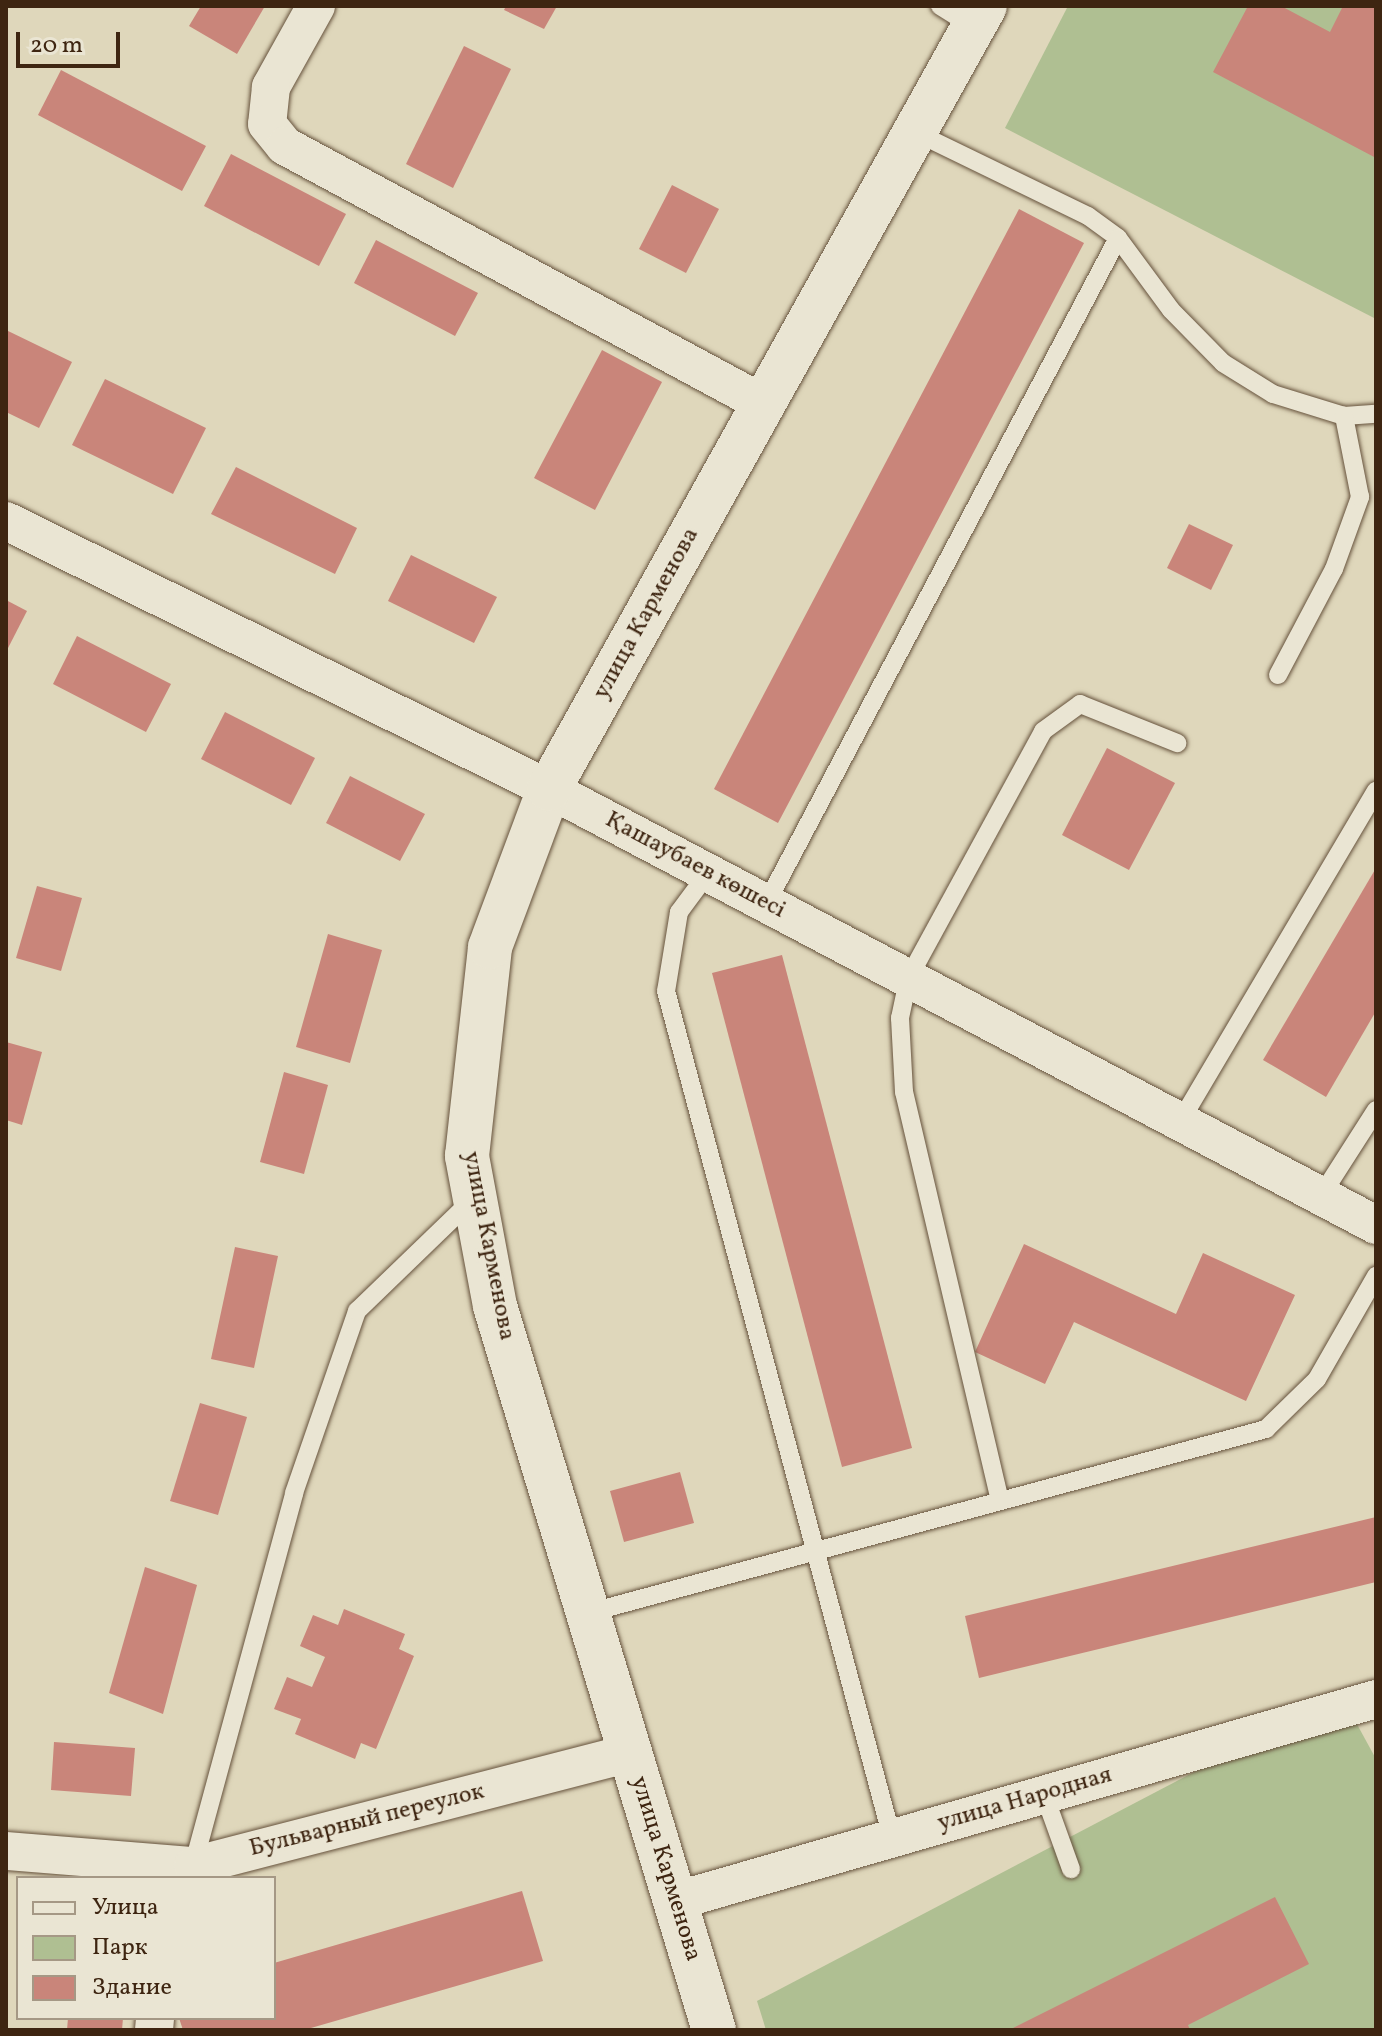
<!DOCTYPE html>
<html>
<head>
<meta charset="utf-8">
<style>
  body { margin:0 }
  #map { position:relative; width:1382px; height:2036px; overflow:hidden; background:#dfd7bb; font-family:Vollkorn,serif }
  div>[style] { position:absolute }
  .green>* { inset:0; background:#afbf92 }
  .building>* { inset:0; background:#c9857a }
  .roads { filter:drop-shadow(0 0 2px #66523c) drop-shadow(0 0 2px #66523c) }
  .service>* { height:18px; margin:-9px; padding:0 9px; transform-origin:9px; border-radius:9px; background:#eae5d3 }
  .minor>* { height:38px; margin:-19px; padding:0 19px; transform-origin:19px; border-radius:19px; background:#eae5d3 }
  .tertiary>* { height:44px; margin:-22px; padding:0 22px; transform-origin:22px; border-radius:22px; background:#eae5d3 }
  span { translate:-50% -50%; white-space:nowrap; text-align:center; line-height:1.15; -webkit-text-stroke:6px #eae5d3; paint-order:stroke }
  .street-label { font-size:24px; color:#3e2511 }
  .frame { position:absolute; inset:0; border:8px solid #3e2511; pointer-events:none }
  .legend { position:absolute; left:16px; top:1876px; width:260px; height:144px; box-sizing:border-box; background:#eae5d3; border:2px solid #a59885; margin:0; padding:10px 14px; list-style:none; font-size:24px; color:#3e2511 }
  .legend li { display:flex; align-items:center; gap:16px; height:40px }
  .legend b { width:40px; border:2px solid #a59885 }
  .scale { position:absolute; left:16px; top:32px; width:104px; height:36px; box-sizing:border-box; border:4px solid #3e2511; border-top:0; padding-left:10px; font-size:24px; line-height:28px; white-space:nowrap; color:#3e2511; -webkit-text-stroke:6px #eae5d3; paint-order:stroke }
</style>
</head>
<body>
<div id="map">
  <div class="green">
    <i style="clip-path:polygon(1068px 6px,1376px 6px,1376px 319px,1005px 128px)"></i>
    <i style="clip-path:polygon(1341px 1695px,1376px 1759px,1376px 2030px,766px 2030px,757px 2001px)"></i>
  </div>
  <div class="building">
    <i style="clip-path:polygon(201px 6px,265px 6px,237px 54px,189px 26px)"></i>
    <i style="clip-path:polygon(506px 6px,557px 6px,544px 29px,504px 10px)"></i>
    <i style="clip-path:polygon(1248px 6px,1281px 6px,1330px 32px,1343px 6px,1376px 6px,1376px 158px,1213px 72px)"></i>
    <i style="clip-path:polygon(464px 46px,511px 69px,453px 188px,406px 164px)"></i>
    <i style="clip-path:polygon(61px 70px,206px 146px,182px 191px,38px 115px)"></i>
    <i style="clip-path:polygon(231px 154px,346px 214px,319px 266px,204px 206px)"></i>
    <i style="clip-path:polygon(672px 185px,719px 209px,686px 273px,639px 249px)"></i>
    <i style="clip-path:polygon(1019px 209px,1084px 243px,778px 823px,714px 789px)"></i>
    <i style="clip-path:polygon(376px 240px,478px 293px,455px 336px,354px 283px)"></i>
    <i style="clip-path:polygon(6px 330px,72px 362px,39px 428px,6px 412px)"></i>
    <i style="clip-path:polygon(602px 350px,662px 382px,595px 510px,534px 478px)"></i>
    <i style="clip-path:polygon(105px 379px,206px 428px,173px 494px,72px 445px)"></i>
    <i style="clip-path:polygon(236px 467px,357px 528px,335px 574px,211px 514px)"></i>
    <i style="clip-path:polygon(1189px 524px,1233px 545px,1211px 590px,1167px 568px)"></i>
    <i style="clip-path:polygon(411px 555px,497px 597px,474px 643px,388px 601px)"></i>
    <i style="clip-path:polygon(6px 600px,27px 611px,6px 652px)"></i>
    <i style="clip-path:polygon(77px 636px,171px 684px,146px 732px,53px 684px)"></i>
    <i style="clip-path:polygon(225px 712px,315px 758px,291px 805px,201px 759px)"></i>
    <i style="clip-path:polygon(1107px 748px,1175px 783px,1129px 870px,1062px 835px)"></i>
    <i style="clip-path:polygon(350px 776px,425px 814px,400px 861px,326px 823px)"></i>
    <i style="clip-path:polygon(1376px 868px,1376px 1011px,1326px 1097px,1263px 1060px)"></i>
    <i style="clip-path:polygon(37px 886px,82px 898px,61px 971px,16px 958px)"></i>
    <i style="clip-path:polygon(328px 934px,382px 950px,350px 1063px,296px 1047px)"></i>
    <i style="clip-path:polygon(782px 955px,912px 1448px,842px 1467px,712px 973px)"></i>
    <i style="clip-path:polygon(6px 1042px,42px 1052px,22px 1125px,6px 1120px)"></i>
    <i style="clip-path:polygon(284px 1072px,328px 1085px,304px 1174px,260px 1162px)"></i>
    <i style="clip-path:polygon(1024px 1244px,1176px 1314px,1203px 1253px,1295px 1295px,1246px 1401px,1074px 1322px,1045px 1384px,975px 1352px)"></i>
    <i style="clip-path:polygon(235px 1247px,278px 1256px,254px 1368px,211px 1359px)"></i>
    <i style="clip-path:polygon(200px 1403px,247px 1417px,218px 1515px,170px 1501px)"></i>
    <i style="clip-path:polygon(680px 1472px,694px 1523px,624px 1542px,610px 1491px)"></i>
    <i style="clip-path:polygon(1376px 1517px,1376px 1582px,979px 1678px,965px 1616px)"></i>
    <i style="clip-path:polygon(145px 1567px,197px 1585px,163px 1714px,109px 1693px)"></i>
    <i style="clip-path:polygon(344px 1609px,405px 1634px,399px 1649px,414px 1656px,376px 1749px,361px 1743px,355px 1759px,295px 1734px,301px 1719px,274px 1709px,287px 1677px,312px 1687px,325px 1657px,300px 1646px,313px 1615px,338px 1625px)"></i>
    <i style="clip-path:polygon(54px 1742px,135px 1748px,131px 1796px,51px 1790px)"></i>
    <i style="clip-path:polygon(522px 1891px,543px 1961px,304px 2030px,183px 2030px,179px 2018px,274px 2018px,274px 1963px)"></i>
    <i style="clip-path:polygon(1275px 1897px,1309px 1964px,1188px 2025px,1190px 2030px,1009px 2030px)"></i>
    <i style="clip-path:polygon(68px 2018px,123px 2018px,122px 2030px,67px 2030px)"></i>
  </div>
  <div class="roads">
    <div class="service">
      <i style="left:940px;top:6px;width:40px;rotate:32deg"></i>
      <i style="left:915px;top:132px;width:192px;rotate:25.9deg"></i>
      <i style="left:1088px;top:216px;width:37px;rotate:36deg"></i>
      <i style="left:1118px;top:238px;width:89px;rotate:53.6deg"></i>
      <i style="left:1171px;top:310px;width:74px;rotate:45.5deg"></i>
      <i style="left:1223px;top:363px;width:59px;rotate:31.8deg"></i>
      <i style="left:1273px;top:394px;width:74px;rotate:17.2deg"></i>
      <i style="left:1344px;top:416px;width:32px;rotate:-4deg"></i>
      <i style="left:1278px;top:675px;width:120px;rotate:-62.2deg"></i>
      <i style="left:1334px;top:569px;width:77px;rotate:-70.1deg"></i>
      <i style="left:1360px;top:497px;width:83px;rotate:-101.2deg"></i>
      <i style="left:708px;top:873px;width:49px;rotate:126.6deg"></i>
      <i style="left:679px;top:912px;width:80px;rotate:99.3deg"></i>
      <i style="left:666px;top:991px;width:877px;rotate:75.06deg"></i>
      <i style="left:766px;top:904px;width:753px;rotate:-62.14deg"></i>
      <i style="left:1180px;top:1122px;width:385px;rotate:-59.4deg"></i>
      <i style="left:1321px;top:1196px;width:102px;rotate:-57.4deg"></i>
      <i style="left:1000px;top:1501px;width:420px;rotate:-103.2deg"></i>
      <i style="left:904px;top:1092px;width:74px;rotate:-93.1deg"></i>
      <i style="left:900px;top:1018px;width:40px;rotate:-78deg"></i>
      <i style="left:908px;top:979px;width:282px;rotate:-61.4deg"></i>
      <i style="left:1043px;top:731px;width:46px;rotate:-36.1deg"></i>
      <i style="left:1080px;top:704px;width:105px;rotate:21.9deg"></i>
      <i style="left:588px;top:1613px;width:703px;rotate:-15.18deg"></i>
      <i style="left:1266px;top:1429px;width:71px;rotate:-44.4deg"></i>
      <i style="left:1317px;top:1379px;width:119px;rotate:-60.2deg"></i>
      <i style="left:1044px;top:1794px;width:80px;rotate:70.2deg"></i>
      <i style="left:193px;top:1866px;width:386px;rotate:-74.8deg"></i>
      <i style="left:294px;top:1493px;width:193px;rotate:-70.9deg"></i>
      <i style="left:357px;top:1311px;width:160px;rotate:-44deg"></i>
    </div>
    <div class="minor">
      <i style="left:316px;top:6px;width:93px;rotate:119.1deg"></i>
      <i style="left:271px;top:87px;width:37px;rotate:96deg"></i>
      <i style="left:267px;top:124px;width:28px;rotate:51deg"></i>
      <i style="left:285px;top:146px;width:544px;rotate:28.31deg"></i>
      <i style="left:6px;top:521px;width:606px;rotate:26.27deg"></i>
      <i style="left:549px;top:789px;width:935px;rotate:27.8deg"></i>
      <i style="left:6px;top:1851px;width:188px;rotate:4.6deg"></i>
      <i style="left:193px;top:1866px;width:452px;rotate:-14.5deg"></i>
      <i style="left:675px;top:1901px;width:730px;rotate:-16.07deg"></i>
      <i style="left:154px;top:2030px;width:12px;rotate:-85deg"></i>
    </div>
    <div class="tertiary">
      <i style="left:714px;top:2030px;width:756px;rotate:-106.83deg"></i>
      <i style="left:495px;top:1306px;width:153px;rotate:-100.6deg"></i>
      <i style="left:467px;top:1156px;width:210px;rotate:-83.7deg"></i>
      <i style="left:490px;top:947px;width:169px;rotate:-69.5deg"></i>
      <i style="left:549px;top:789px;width:896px;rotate:-60.89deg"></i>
    </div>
  </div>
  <div class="street-label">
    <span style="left:647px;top:614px;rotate:-61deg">улица Карменова</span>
    <span style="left:695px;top:866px;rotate:28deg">Қашаубаев көшесі</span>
    <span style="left:488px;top:1246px;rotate:79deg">улица Карменова</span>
    <span style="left:1025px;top:1800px;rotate:-16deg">улица Народная</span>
    <span style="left:367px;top:1821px;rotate:-14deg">Бульварный переулок</span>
    <span style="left:665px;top:1869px;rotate:73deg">улица Карменова</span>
  </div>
  <div class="frame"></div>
  <ul class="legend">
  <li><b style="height:10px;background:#eae5d3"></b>Улица</li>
  <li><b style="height:22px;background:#afbf92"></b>Парк</li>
  <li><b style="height:22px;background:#c9857a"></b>Здание</li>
  </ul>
  <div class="scale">20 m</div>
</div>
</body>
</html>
